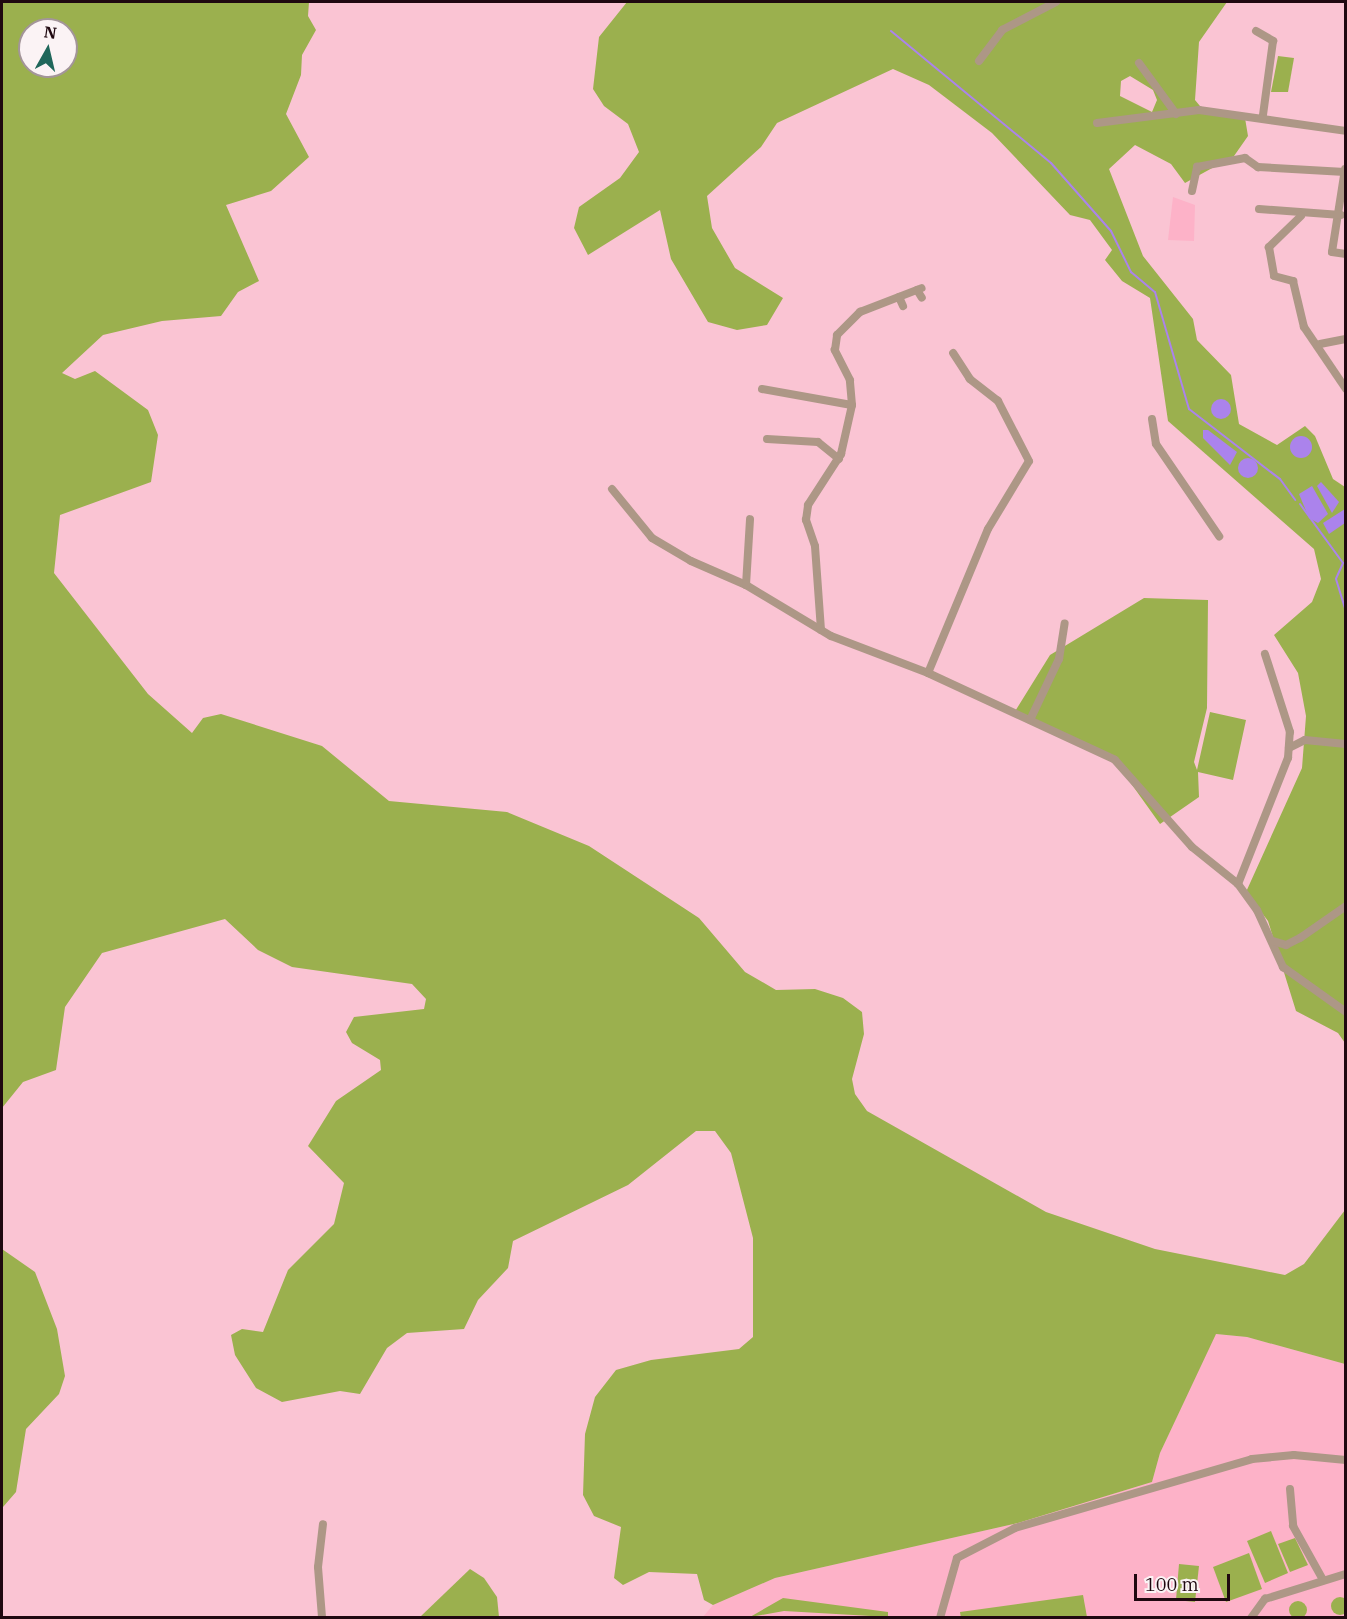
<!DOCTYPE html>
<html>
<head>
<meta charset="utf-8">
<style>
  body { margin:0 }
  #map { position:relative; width:1347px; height:1619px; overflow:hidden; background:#fac4d3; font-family:"IBM Plex Serif",serif }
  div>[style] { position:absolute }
  .built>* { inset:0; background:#fdb2c8 }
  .green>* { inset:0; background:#9bb04e }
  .round { border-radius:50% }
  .water>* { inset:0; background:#ab83ec }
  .stream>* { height:2px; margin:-1px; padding:0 1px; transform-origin:1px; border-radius:1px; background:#ab83ec }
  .minor>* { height:8px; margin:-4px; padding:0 4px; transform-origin:4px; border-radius:4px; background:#ad9786 }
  span { translate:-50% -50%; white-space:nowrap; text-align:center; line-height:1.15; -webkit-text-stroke:4.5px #fbf3f5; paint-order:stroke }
  .frame { position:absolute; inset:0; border:3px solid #1f0810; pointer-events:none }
  .north { position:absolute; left:18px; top:18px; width:60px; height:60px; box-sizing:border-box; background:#fbf3f5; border:2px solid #a39599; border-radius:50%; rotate:8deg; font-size:16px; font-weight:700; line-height:24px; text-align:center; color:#1f0810 }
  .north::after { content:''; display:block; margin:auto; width:21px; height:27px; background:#20675b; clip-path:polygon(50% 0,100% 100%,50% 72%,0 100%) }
  .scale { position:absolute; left:1134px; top:1574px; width:96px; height:27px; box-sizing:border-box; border:3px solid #1f0810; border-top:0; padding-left:8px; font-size:18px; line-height:21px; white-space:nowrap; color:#1f0810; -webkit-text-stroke:4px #fbf3f5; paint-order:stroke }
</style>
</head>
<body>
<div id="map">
  <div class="built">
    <i style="clip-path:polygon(1173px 197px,1195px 205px,1194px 241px,1168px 240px)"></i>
    <i style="clip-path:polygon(1215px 1334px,1247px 1337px,1345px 1364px,1345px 1617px,702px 1618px,713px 1605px,775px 1578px,1018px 1523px,1152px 1482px,1160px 1453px)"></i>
  </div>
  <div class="green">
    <i style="clip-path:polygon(evenodd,2px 2px,309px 2px,308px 16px,316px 30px,302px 55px,301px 75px,286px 114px,309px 157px,271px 191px,226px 205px,259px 281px,238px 292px,221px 316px,162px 321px,103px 335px,62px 373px,75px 379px,95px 371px,148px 410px,158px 435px,151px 482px,60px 515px,54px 573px,148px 694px,192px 733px,203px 718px,221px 714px,322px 746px,389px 801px,507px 812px,589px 846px,699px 918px,745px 972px,776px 990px,815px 989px,843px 998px,862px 1012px,864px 1034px,852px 1079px,855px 1094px,867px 1111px,1046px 1212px,1155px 1249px,1285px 1275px,1304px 1264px,1345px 1210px,1345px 1364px,1247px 1337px,1216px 1334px,1160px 1453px,1152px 1482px,1018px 1523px,775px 1578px,713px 1605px,704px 1600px,697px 1574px,649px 1572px,623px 1585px,614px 1578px,621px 1527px,594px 1516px,583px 1495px,585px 1434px,595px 1397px,616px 1370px,651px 1360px,739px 1349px,753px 1337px,753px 1238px,731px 1153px,715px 1131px,696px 1131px,628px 1185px,513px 1241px,508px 1268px,478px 1300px,464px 1329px,407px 1333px,387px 1348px,360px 1394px,340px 1391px,282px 1402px,256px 1388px,235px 1355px,231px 1335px,242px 1329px,263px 1332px,288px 1270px,334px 1224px,344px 1183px,308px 1146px,336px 1101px,381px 1070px,380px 1060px,352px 1043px,346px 1032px,354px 1017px,424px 1009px,426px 999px,412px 984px,292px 967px,258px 950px,225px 919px,102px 953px,65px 1007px,56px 1070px,23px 1082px,2px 1108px,2px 2px,30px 30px,66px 30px,66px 66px,30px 66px,30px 30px)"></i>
    <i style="clip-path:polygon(evenodd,627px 2px,1227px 2px,1199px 42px,1195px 100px,1205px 112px,1245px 118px,1248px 136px,1234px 156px,1185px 183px,1171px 164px,1135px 145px,1109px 169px,1143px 256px,1193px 319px,1197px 340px,1231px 375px,1239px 424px,1277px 445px,1305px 426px,1315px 436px,1333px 479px,1345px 487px,1345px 1043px,1338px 1033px,1296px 1011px,1268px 921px,1246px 892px,1302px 768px,1306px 716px,1298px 673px,1274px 635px,1312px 602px,1321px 579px,1314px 549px,1168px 421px,1150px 298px,1122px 281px,1105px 260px,1112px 250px,1090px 220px,1070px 215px,992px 133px,929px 85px,893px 69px,777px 123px,761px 147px,707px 196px,712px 228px,735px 268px,783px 298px,767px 325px,737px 330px,708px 322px,671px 259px,660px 210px,588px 255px,574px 228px,579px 207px,620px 178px,639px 152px,628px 124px,604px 106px,593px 89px,599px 37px,627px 2px,1130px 76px,1153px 90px,1157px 100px,1152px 112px,1120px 96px,1121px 81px,1130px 76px)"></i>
    <i style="clip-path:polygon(1278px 56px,1294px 58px,1288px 92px,1271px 92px)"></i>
    <i style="clip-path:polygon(1144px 598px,1208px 600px,1207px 708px,1194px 762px,1197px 770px,1210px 712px,1246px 720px,1233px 780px,1198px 772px,1199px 797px,1160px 824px,1115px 761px,1014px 713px,1050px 655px)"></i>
    <i style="clip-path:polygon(2px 1249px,35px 1272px,57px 1329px,65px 1376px,59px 1394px,26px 1429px,16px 1492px,3px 1507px)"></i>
    <i style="clip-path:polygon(1271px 1531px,1288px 1573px,1265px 1583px,1247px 1541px)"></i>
    <i style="clip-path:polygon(1295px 1538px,1308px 1565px,1290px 1572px,1278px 1544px)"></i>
    <i style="clip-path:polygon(1249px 1553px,1262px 1589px,1226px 1602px,1213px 1567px)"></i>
    <i style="clip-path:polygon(1179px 1564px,1199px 1566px,1195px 1602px,1176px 1600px)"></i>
    <i style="clip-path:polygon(470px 1569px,484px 1578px,497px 1597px,499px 1617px,420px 1617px)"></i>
    <i style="clip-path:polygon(1083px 1595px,1087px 1617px,961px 1618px,960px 1612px)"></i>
    <i class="round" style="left:1331px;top:1597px;width:18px;height:18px"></i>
    <i style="clip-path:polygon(783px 1598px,888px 1612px,888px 1617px,784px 1611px,750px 1617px)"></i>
    <i class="round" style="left:1289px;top:1601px;width:18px;height:18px"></i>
  </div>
  <div class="water">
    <i class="round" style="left:1211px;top:399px;width:20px;height:20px"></i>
    <i style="clip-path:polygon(1208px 430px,1237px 452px,1230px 465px,1203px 438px,1203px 430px)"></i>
    <i class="round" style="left:1290px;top:436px;width:22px;height:22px"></i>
    <i class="round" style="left:1238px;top:458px;width:20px;height:20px"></i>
    <i style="clip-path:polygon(1321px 482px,1339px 502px,1332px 513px,1317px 486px)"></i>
    <i style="clip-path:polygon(1312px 486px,1328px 514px,1318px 523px,1309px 518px,1299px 494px)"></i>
    <i style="clip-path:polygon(1345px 509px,1345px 523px,1329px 534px,1323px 523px)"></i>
  </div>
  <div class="stream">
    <i style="left:891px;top:31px;width:207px;rotate:39.5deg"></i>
    <i style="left:1051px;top:163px;width:91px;rotate:48.6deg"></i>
    <i style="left:1111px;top:231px;width:46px;rotate:64deg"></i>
    <i style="left:1131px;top:272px;width:31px;rotate:40deg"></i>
    <i style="left:1155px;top:292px;width:122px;rotate:73.8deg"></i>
    <i style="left:1189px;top:409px;width:115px;rotate:37.6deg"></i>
    <i style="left:1280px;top:479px;width:26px;rotate:54deg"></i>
    <i style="left:1300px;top:504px;width:73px;rotate:53.9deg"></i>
    <i style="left:1343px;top:563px;width:17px;rotate:114deg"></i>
    <i style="left:1336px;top:579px;width:34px;rotate:73deg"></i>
  </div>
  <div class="minor">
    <i style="left:1256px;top:31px;width:20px;rotate:30deg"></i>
    <i style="left:1273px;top:41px;width:75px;rotate:97.7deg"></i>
    <i style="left:979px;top:61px;width:39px;rotate:-53deg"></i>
    <i style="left:1002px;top:30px;width:61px;rotate:-27.4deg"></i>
    <i style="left:1139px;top:63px;width:63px;rotate:54deg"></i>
    <i style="left:1097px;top:123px;width:103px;rotate:-7.3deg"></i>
    <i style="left:1199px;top:110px;width:148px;rotate:8.1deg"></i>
    <i style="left:1345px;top:169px;width:84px;rotate:98.9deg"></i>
    <i style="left:1332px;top:252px;width:14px;rotate:8deg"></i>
    <i style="left:1192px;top:191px;width:25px;rotate:-78deg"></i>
    <i style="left:1197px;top:167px;width:49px;rotate:-10.6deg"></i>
    <i style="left:1245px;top:158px;width:16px;rotate:35deg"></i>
    <i style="left:1258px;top:167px;width:87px;rotate:3.3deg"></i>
    <i style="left:1259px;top:209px;width:82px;rotate:4.2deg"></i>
    <i style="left:1301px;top:216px;width:45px;rotate:135.9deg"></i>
    <i style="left:1269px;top:247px;width:29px;rotate:80deg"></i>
    <i style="left:1274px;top:276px;width:20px;rotate:15deg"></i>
    <i style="left:1293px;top:281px;width:47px;rotate:76.6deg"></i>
    <i style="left:1304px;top:327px;width:75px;rotate:55.9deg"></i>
    <i style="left:917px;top:290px;width:9px;rotate:58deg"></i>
    <i style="left:899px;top:297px;width:10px;rotate:66deg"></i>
    <i style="left:1320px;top:344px;width:26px;rotate:-11deg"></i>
    <i style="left:762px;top:389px;width:91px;rotate:10.1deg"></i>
    <i style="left:1152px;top:419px;width:25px;rotate:81deg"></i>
    <i style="left:1156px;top:444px;width:112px;rotate:55.6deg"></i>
    <i style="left:767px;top:439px;width:51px;rotate:3.4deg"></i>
    <i style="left:818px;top:442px;width:27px;rotate:39deg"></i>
    <i style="left:612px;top:489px;width:63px;rotate:50.8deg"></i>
    <i style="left:652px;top:538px;width:45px;rotate:30.5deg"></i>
    <i style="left:691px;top:561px;width:60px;rotate:23.6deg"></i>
    <i style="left:746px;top:585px;width:99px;rotate:31deg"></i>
    <i style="left:831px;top:636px;width:104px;rotate:20.9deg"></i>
    <i style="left:928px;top:673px;width:206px;rotate:24.9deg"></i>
    <i style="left:1115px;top:760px;width:116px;rotate:48.5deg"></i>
    <i style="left:1192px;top:847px;width:59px;rotate:38.8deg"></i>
    <i style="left:1238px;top:884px;width:32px;rotate:54deg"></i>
    <i style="left:1257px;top:910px;width:63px;rotate:65.5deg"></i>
    <i style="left:1283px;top:967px;width:77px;rotate:35.5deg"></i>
    <i style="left:746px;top:585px;width:66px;rotate:-86.5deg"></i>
    <i style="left:821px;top:630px;width:84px;rotate:-94.1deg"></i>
    <i style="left:815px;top:546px;width:28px;rotate:-109deg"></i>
    <i style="left:806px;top:520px;width:15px;rotate:-82deg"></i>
    <i style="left:808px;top:505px;width:61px;rotate:-57.1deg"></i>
    <i style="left:841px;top:454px;width:50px;rotate:-77.3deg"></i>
    <i style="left:852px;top:405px;width:25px;rotate:-95deg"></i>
    <i style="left:850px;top:380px;width:34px;rotate:-117deg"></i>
    <i style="left:835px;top:350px;width:15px;rotate:-82deg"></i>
    <i style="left:837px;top:335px;width:33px;rotate:-45deg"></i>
    <i style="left:860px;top:312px;width:66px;rotate:-21.2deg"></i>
    <i style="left:928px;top:673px;width:156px;rotate:-67.4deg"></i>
    <i style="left:988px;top:529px;width:79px;rotate:-58.9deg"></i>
    <i style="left:1029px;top:461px;width:68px;rotate:-117.3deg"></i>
    <i style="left:998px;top:401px;width:36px;rotate:-142deg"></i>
    <i style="left:970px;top:379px;width:31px;rotate:-123deg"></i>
    <i style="left:1030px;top:720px;width:68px;rotate:-64.6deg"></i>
    <i style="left:1059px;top:659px;width:36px;rotate:-81deg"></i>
    <i style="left:1289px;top:748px;width:18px;rotate:-27deg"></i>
    <i style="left:1305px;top:740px;width:41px;rotate:5.6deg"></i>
    <i style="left:1238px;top:884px;width:136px;rotate:-68.4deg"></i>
    <i style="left:1288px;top:758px;width:26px;rotate:-86deg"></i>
    <i style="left:1290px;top:732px;width:82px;rotate:-107.8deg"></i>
    <i style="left:1273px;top:941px;width:14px;rotate:17deg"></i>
    <i style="left:1286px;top:945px;width:16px;rotate:-27deg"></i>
    <i style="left:1300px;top:938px;width:56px;rotate:-34.8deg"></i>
    <i style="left:1290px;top:1489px;width:37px;rotate:85deg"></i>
    <i style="left:1293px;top:1526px;width:62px;rotate:60.9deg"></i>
    <i style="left:322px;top:1617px;width:50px;rotate:-94.6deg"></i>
    <i style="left:318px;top:1567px;width:43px;rotate:-83.4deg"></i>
    <i style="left:940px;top:1618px;width:62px;rotate:-74.2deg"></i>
    <i style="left:957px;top:1558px;width:65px;rotate:-27.3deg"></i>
    <i style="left:1015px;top:1528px;width:247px;rotate:-16.2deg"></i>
    <i style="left:1252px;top:1459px;width:42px;rotate:-5.4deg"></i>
    <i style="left:1294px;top:1455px;width:52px;rotate:5.5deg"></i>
    <i style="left:1251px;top:1618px;width:24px;rotate:-54deg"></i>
    <i style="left:1265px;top:1599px;width:85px;rotate:-17.2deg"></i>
  </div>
  <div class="frame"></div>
  <div class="north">N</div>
  <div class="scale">100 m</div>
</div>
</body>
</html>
